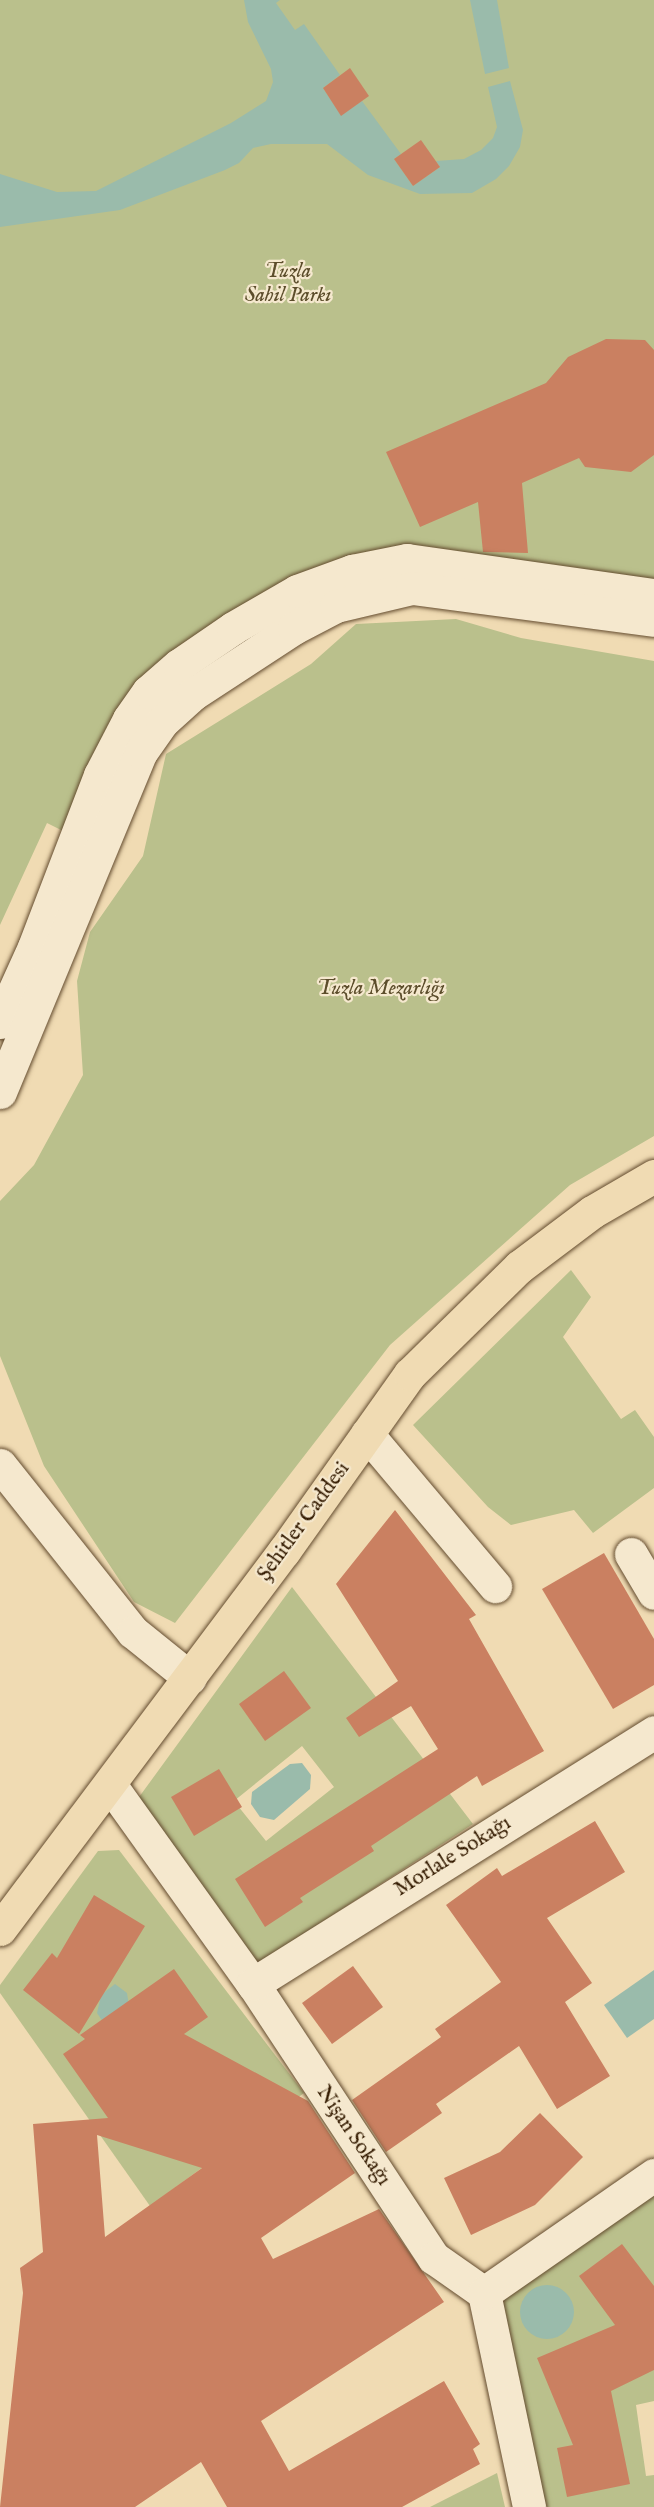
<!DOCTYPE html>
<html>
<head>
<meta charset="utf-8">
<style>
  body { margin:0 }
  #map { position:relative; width:654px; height:2507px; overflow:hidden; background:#f0dbb3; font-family:"IM FELL English",serif }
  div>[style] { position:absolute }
  .green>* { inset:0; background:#bac08c }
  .water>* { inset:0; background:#9abbab }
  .round { border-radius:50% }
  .building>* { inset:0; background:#ca8061 }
  .roads { filter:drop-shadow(0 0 2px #634b2e) drop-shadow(0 0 2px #634b2e) }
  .minor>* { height:33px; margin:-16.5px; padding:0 16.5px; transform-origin:16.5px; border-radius:16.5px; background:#f5e8ce }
  .major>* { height:33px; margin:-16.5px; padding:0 16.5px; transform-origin:16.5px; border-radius:16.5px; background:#f0dbb3 }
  span { translate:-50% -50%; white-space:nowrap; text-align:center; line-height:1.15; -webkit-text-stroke:4.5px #f5e8ce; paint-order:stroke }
  .park-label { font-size:21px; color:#5c4d2b; font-style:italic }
  .street-label { font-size:21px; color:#341b01 }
</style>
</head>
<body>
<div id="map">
  <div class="green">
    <i style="clip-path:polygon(0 0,654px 0,654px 585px,265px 598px,65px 832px,47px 823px,0 925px)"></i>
    <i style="clip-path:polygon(456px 619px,521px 638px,654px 661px,654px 1136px,570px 1185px,390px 1345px,175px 1623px,134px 1602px,44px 1466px,0 1356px,0 1201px,34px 1165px,83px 1075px,77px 981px,90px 932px,143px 856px,166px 754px,311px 664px,356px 624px)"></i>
    <i style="clip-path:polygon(571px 1270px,591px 1297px,563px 1337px,621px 1419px,635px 1410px,654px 1437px,654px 1488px,593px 1533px,574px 1510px,511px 1525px,488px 1507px,413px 1425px)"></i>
    <i style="clip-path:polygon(evenodd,292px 1587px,473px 1824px,251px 1968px,134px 1804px,292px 1587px,302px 1746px,334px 1787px,266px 1841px,234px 1801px,302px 1746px)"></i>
    <i style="clip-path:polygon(119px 1850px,304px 2093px,150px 2206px,0 1993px,0 1985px,98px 1851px)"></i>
    <i style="clip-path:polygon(654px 2192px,654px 2401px,636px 2405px,646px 2476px,654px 2475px,654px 2507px,542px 2507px,498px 2300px)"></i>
    <i style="clip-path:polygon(497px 2473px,505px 2507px,430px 2507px)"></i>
  </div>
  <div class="water">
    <i style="clip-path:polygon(244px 0,280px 0,276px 3px,295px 30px,304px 24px,340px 75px,323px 88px,341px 115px,362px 101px,401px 154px,394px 159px,413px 186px,440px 167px,436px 161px,464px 159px,481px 150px,493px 138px,497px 127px,488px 87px,510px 81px,523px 130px,520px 147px,509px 166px,496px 179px,472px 193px,420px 194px,368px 175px,327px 144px,271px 144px,253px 148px,239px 163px,225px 170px,120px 210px,0 227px,0 174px,57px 192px,96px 191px,231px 123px,266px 101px,273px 82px,271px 69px,248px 22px)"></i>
    <i style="clip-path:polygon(470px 0,497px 0,509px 68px,485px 74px)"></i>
    <i style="clip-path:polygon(302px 1763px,311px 1775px,310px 1789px,274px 1820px,260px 1817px,251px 1804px,252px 1792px,290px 1764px)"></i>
    <i style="clip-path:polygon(654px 1970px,654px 2019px,627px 2038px,604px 2005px)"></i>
    <i style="clip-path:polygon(115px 1984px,127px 1993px,141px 2079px,97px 2013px,101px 1995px)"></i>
    <i class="round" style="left:520px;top:2285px;width:54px;height:54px"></i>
  </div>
  <div class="building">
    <i style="clip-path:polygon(350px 68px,369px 96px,341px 116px,323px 88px)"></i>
    <i style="clip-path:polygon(421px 140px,440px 167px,413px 186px,394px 159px)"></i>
    <i style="clip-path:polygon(606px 339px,645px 340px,654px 350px,654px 455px,631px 472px,585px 467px,579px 458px,522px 483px,528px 553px,483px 552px,478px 502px,420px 527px,386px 452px,546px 383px,568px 357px)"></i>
    <i style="clip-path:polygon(395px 1510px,476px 1615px,469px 1619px,544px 1751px,482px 1786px,477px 1776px,371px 1846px,374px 1851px,300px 1898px,303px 1902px,265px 1927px,235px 1879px,438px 1749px,411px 1706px,359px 1737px,346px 1718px,398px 1681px,336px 1584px)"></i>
    <i style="clip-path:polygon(604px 1553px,654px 1639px,654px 1685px,613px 1709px,542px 1589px)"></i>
    <i style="clip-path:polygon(284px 1671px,311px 1708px,265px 1741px,239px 1704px)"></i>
    <i style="clip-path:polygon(219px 1769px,242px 1807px,194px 1836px,171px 1797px)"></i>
    <i style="clip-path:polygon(595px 1821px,625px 1872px,547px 1918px,592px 1983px,565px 2002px,610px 2076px,557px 2109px,519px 2046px,436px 2104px,442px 2113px,386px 2152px,352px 2100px,441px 2037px,435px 2029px,501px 1982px,446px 1905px,497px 1868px,502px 1876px)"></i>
    <i style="clip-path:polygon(94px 1895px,145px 1926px,79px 2034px,23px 1990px,52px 1953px,57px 1958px)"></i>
    <i style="clip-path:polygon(353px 1966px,383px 2007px,332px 2044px,302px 2003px)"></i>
    <i style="clip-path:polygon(evenodd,174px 1969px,208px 2017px,184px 2034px,308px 2101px,355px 2173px,261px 2238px,273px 2259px,379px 2209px,444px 2302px,261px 2421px,289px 2471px,444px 2381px,480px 2444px,473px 2449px,480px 2464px,402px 2507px,227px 2507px,201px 2462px,135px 2507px,0 2507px,23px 2293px,20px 2268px,43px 2252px,33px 2124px,108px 2118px,63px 2054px,85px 2039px,80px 2035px,174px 1969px,97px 2135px,202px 2168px,105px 2237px,97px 2135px)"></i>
    <i style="clip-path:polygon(540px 2113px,583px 2157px,535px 2205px,471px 2235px,444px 2178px,500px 2152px)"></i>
    <i style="clip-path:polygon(622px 2244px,654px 2286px,654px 2370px,611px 2391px,630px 2484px,567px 2497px,557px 2448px,573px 2445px,537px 2358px,615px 2325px,579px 2276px)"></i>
  </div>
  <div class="roads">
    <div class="minor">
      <i style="left:0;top:1022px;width:82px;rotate:-65.6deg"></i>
      <i style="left:34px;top:947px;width:184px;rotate:-69deg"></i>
      <i style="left:100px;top:775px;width:63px;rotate:-62.6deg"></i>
      <i style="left:129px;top:719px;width:33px;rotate:-55deg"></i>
      <i style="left:148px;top:692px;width:41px;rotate:-41.1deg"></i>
      <i style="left:179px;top:665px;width:65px;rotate:-34.4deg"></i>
      <i style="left:233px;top:628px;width:74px;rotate:-30deg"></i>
      <i style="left:297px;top:591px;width:59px;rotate:-20deg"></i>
      <i style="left:352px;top:571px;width:56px;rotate:-11.3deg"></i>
      <i style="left:407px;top:560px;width:249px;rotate:8.1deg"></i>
      <i style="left:0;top:1092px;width:368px;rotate:-67.5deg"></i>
      <i style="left:141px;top:752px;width:37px;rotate:-55deg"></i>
      <i style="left:162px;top:722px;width:42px;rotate:-42.1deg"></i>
      <i style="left:193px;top:694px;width:121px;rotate:-33.2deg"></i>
      <i style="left:294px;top:628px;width:47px;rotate:-27.6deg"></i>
      <i style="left:336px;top:606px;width:78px;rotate:-13.3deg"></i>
      <i style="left:412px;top:588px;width:244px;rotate:7.5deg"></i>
      <i style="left:367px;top:1434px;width:199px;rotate:49.9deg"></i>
      <i style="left:0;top:1465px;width:213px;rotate:51.5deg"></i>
      <i style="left:133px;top:1632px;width:73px;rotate:38.9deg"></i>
      <i style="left:631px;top:1554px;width:45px;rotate:59.5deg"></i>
      <i style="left:111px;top:1786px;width:244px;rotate:54.4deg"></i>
      <i style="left:253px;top:1984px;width:328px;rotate:56.6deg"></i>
      <i style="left:434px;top:2258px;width:61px;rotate:35deg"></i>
      <i style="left:484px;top:2293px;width:219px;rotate:78.1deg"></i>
      <i style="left:253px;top:1984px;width:474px;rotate:-32.1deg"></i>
      <i style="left:484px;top:2293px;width:207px;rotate:-34.8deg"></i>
    </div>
    <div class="major">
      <i style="left:0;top:1929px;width:473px;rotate:-53.1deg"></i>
      <i style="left:284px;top:1551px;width:217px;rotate:-54.6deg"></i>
      <i style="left:410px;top:1374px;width:153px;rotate:-44.5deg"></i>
      <i style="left:519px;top:1267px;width:91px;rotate:-37deg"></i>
      <i style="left:592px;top:1212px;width:72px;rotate:-30.1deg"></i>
    </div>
  </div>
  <div class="park-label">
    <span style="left:288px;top:284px">Tuzla<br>Sahil Parkı</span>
    <span style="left:381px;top:989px">Tuzla Mezarlığı</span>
  </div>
  <div class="street-label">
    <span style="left:304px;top:1522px;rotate:-54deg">Şehitler Caddesi</span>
    <span style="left:453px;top:1857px;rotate:-32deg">Morlale Sokağı</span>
    <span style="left:353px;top:2136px;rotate:56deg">Nişan Sokağı</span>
  </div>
</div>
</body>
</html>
